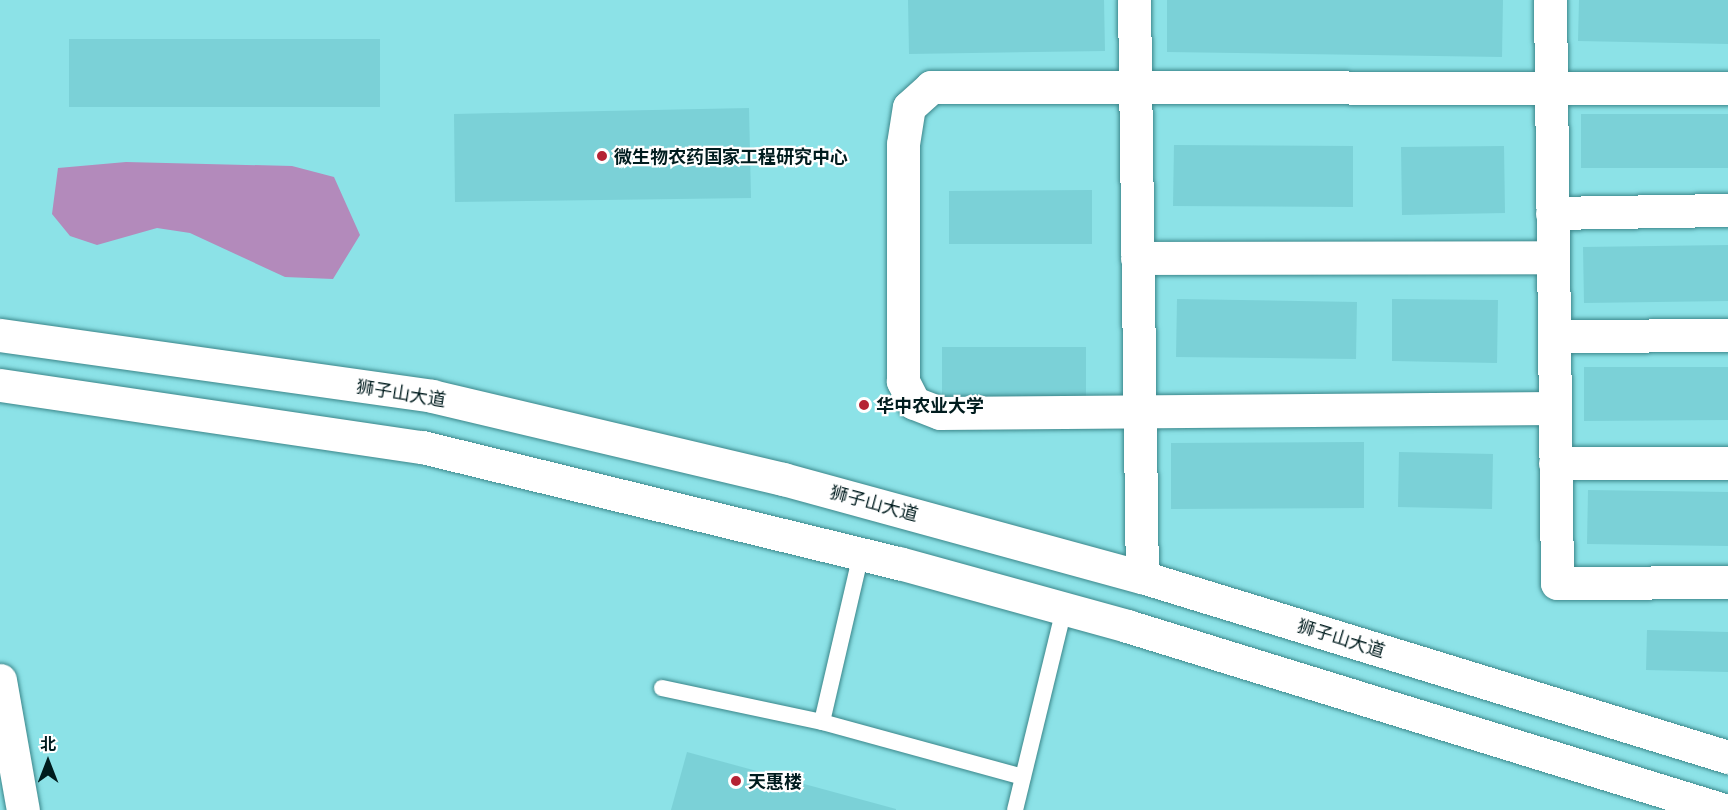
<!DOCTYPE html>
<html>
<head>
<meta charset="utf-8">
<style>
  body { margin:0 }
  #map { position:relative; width:1728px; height:810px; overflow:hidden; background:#a2edf2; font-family:Barlow,"Noto Sans SC",sans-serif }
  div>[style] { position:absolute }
  .built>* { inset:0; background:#8ce2e7 }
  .water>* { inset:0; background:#b38abb }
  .building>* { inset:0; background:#7bd1d7 }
  .roads { filter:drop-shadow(0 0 2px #3b868a) drop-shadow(0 0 2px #3b868a) }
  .service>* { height:16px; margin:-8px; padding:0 8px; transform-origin:8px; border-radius:8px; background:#fff }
  .minor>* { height:33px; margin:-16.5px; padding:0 16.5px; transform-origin:16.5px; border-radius:16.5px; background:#fff }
  .tertiary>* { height:33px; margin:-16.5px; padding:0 16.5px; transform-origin:16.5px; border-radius:16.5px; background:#fff }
  .dots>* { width:16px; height:16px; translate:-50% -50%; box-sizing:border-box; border:3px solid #fff; border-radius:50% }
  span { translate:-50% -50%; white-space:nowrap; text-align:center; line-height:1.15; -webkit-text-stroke:4.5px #fff; paint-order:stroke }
  .poi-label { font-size:18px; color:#001c1e; font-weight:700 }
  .left { translate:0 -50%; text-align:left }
  .street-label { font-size:18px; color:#001c1e }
  .north { position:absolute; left:18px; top:732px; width:60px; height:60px; -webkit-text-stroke:4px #fff; paint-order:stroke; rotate:0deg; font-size:16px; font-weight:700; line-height:24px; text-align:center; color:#001c1e }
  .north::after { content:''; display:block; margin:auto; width:21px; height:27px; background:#001c1e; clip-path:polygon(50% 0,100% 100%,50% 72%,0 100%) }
</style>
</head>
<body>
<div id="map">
  <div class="built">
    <i style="clip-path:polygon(0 0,1728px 0,1728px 810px,0 810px)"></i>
  </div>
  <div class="water">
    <i style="clip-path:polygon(126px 162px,292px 166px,334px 177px,360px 235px,333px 279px,285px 277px,190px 233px,157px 228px,97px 245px,70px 236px,52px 214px,58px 168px)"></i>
  </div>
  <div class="building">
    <i style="clip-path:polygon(908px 0,1104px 0,1105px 51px,909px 54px)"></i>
    <i style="clip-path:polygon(1167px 0,1503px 0,1502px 57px,1167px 52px)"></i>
    <i style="clip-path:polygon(1579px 0,1728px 0,1728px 44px,1578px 41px)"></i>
    <i style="clip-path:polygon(69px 39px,380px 39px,380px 107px,69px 107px)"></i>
    <i style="clip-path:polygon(749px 108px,751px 198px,455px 202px,454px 114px)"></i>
    <i style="clip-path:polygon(1581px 114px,1728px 114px,1728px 168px,1581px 168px)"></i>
    <i style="clip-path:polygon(1174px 145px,1353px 146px,1353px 207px,1173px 206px)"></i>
    <i style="clip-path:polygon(1504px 146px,1505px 213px,1402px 215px,1401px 147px)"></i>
    <i style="clip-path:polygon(1092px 190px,1092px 244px,949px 244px,949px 191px)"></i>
    <i style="clip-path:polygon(1728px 245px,1728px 301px,1584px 303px,1583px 247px)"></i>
    <i style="clip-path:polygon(1177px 299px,1357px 302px,1356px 359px,1176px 357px)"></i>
    <i style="clip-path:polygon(1392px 299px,1498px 300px,1497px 363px,1392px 361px)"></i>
    <i style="clip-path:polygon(942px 347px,1086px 347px,1086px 403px,942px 403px)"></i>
    <i style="clip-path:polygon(1584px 367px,1728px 367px,1728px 420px,1584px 421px)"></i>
    <i style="clip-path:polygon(1364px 442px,1364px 508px,1171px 509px,1171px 443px)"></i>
    <i style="clip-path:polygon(1399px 452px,1493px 454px,1492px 509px,1398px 507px)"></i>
    <i style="clip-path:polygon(1588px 490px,1728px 492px,1728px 546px,1587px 544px)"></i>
    <i style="clip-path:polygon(1647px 630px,1728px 632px,1728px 672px,1646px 670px)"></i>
    <i style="clip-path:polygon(687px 752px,896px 809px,896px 810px,671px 810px)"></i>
  </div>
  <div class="roads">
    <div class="service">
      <i style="left:861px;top:554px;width:172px;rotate:103.1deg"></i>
      <i style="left:822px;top:722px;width:208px;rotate:15.3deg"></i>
      <i style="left:662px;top:688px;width:164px;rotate:12deg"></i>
      <i style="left:1015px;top:810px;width:207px;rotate:-76.3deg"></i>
    </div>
    <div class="minor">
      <i style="left:1134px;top:0;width:577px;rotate:89.21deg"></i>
      <i style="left:1550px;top:0;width:583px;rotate:89.31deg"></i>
      <i style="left:1557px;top:583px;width:171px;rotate:-0.3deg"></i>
      <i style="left:1552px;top:213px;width:176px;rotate:-1deg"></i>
      <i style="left:1137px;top:258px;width:416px;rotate:-0.1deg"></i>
      <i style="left:1554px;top:336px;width:174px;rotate:-0.3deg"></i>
      <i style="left:1555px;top:408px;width:615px;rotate:179.53deg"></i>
      <i style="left:940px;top:413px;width:28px;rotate:-159deg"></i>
      <i style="left:914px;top:403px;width:25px;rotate:-117deg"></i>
      <i style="left:903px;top:381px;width:237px;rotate:-90deg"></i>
      <i style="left:903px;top:144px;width:37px;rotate:-81deg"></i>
      <i style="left:909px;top:107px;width:30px;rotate:-42deg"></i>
      <i style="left:931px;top:87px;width:797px;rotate:0.07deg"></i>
      <i style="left:1555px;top:463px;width:173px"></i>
    </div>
    <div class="tertiary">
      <i style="left:0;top:335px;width:436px;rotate:8deg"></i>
      <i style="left:432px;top:396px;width:361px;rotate:13.3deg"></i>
      <i style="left:783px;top:479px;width:372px;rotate:15.3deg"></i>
      <i style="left:1142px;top:577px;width:613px;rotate:17.08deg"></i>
      <i style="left:0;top:385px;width:427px;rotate:8.4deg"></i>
      <i style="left:422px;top:447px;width:491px;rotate:13.7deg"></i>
      <i style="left:899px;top:563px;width:237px;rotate:15.4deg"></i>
      <i style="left:1127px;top:626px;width:625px;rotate:17.13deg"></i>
      <i style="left:0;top:680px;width:132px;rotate:80deg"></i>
    </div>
  </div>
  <div class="dots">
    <i style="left:602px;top:156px;background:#b52334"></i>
    <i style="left:864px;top:405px;background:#b52334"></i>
    <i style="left:736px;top:781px;background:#b52334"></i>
  </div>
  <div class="poi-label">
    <span class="left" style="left:614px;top:156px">微生物农药国家工程研究中心</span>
    <span class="left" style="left:876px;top:405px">华中农业大学</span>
    <span class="left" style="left:748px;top:781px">天惠楼</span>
  </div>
  <div class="street-label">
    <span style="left:401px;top:393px;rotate:9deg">狮子山大道</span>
    <span style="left:874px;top:503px;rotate:15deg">狮子山大道</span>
    <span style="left:1341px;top:638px;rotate:17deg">狮子山大道</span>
  </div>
  <div class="north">北</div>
</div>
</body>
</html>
